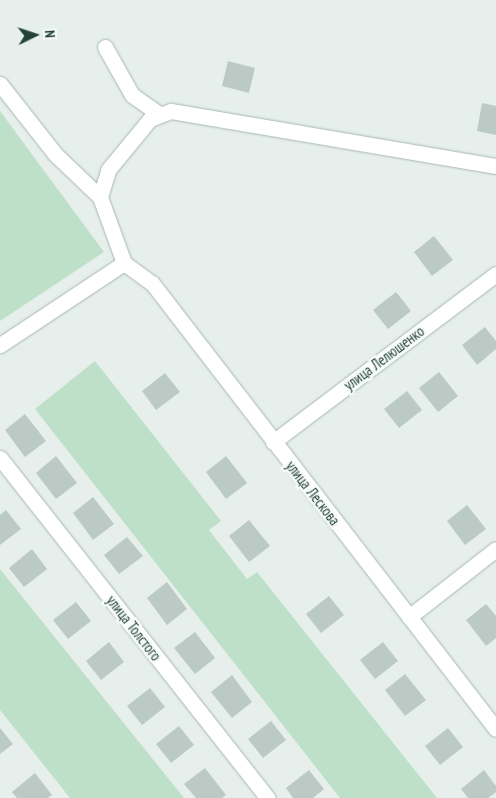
<!DOCTYPE html>
<html>
<head>
<meta charset="utf-8">
<style>
  body { margin:0 }
  #map { position:relative; width:496px; height:798px; overflow:hidden; background:#e6efeb; font-family:"PT Sans Narrow",sans-serif }
  div>[style] { position:absolute }
  .green>* { inset:0; background:#bfe0c8 }
  .building>* { inset:0; background:#bbcac4 }
  .roads { filter:drop-shadow(0 0 1px #a8b8b2) drop-shadow(0 0 1px #a8b8b2) }
  .minor>* { height:15px; margin:-7.5px; padding:0 7.5px; transform-origin:7.5px; border-radius:7.5px; background:#fff }
  span { translate:-50% -50%; white-space:nowrap; text-align:center; line-height:1.15; -webkit-text-stroke:5px #f7fbf9; paint-order:stroke }
  .street-label { font-size:15px; color:#24423a }
  .north { position:absolute; left:10px; top:10px; width:50px; height:50px; -webkit-text-stroke:4px #f7fbf9; paint-order:stroke; rotate:86deg; font-size:14px; font-weight:700; line-height:20px; text-align:center; color:#24423a }
  .north::after { content:''; display:block; margin:auto; width:18px; height:22px; background:#24423a; clip-path:polygon(50% 0,100% 100%,50% 72%,0 100%) }
</style>
</head>
<body>
<div id="map">
  <div class="green">
    <i style="clip-path:polygon(0 111px,104px 252px,0 321px)"></i>
    <i style="clip-path:polygon(95px 361px,221px 521px,209px 530px,247px 579px,257px 572px,437px 798px,340px 798px,35px 409px)"></i>
    <i style="clip-path:polygon(0 569px,184px 798px,70px 798px,0 710px)"></i>
  </div>
  <div class="building">
    <i style="clip-path:polygon(228px 61px,255px 68px,249px 93px,222px 86px)"></i>
    <i style="clip-path:polygon(482px 103px,496px 106px,496px 135px,477px 131px)"></i>
    <i style="clip-path:polygon(434px 236px,453px 260px,432px 276px,414px 252px)"></i>
    <i style="clip-path:polygon(396px 292px,411px 311px,388px 329px,373px 310px)"></i>
    <i style="clip-path:polygon(485px 327px,496px 341px,496px 349px,477px 365px,462px 345px)"></i>
    <i style="clip-path:polygon(439px 372px,458px 396px,438px 412px,419px 388px)"></i>
    <i style="clip-path:polygon(165px 373px,180px 392px,156px 410px,142px 391px)"></i>
    <i style="clip-path:polygon(407px 391px,422px 410px,399px 428px,384px 409px)"></i>
    <i style="clip-path:polygon(25px 414px,46px 441px,25px 457px,5px 430px)"></i>
    <i style="clip-path:polygon(56px 456px,77px 483px,56px 499px,36px 473px)"></i>
    <i style="clip-path:polygon(226px 456px,247px 483px,226px 499px,206px 472px)"></i>
    <i style="clip-path:polygon(93px 497px,114px 524px,93px 540px,73px 513px)"></i>
    <i style="clip-path:polygon(467px 505px,486px 529px,465px 545px,447px 521px)"></i>
    <i style="clip-path:polygon(6px 510px,21px 529px,0 545px,0 515px)"></i>
    <i style="clip-path:polygon(249px 520px,270px 546px,249px 562px,229px 536px)"></i>
    <i style="clip-path:polygon(127px 537px,143px 556px,119px 574px,104px 555px)"></i>
    <i style="clip-path:polygon(32px 549px,47px 569px,24px 587px,9px 568px)"></i>
    <i style="clip-path:polygon(167px 582px,187px 609px,167px 625px,147px 598px)"></i>
    <i style="clip-path:polygon(329px 596px,344px 615px,321px 633px,306px 614px)"></i>
    <i style="clip-path:polygon(76px 602px,91px 621px,68px 639px,53px 620px)"></i>
    <i style="clip-path:polygon(486px 604px,496px 616px,496px 638px,486px 646px,466px 620px)"></i>
    <i style="clip-path:polygon(195px 632px,215px 658px,195px 674px,174px 648px)"></i>
    <i style="clip-path:polygon(109px 642px,124px 662px,101px 680px,86px 661px)"></i>
    <i style="clip-path:polygon(383px 642px,398px 661px,375px 679px,360px 660px)"></i>
    <i style="clip-path:polygon(405px 674px,426px 700px,405px 716px,385px 690px)"></i>
    <i style="clip-path:polygon(232px 675px,252px 702px,232px 718px,211px 692px)"></i>
    <i style="clip-path:polygon(150px 688px,165px 707px,142px 725px,127px 706px)"></i>
    <i style="clip-path:polygon(271px 721px,286px 740px,263px 758px,248px 739px)"></i>
    <i style="clip-path:polygon(179px 726px,194px 745px,171px 763px,156px 744px)"></i>
    <i style="clip-path:polygon(0 728px,13px 744px,0 754px)"></i>
    <i style="clip-path:polygon(448px 728px,463px 747px,440px 765px,425px 746px)"></i>
    <i style="clip-path:polygon(205px 768px,226px 795px,222px 798px,196px 798px,184px 784px)"></i>
    <i style="clip-path:polygon(309px 770px,324px 789px,313px 798px,293px 798px,286px 788px)"></i>
    <i style="clip-path:polygon(484px 770px,496px 786px,496px 792px,488px 798px,468px 798px,461px 789px)"></i>
    <i style="clip-path:polygon(35px 773px,52px 795px,48px 798px,17px 798px,12px 792px)"></i>
  </div>
  <div class="roads">
    <div class="minor">
      <i style="left:105px;top:47px;width:55px;rotate:60.6deg"></i>
      <i style="left:132px;top:95px;width:32px;rotate:35deg"></i>
      <i style="left:0;top:84px;width:89px;rotate:51.8deg"></i>
      <i style="left:55px;top:154px;width:62px;rotate:43.7deg"></i>
      <i style="left:100px;top:197px;width:70px;rotate:70deg"></i>
      <i style="left:100px;top:197px;width:28px;rotate:-73deg"></i>
      <i style="left:108px;top:170px;width:66px;rotate:-50.5deg"></i>
      <i style="left:150px;top:119px;width:22px;rotate:-21deg"></i>
      <i style="left:171px;top:111px;width:330px;rotate:9.6deg"></i>
      <i style="left:124px;top:263px;width:34px;rotate:36deg"></i>
      <i style="left:152px;top:283px;width:563px;rotate:52.36deg"></i>
      <i style="left:0;top:345px;width:149px;rotate:-33.5deg"></i>
      <i style="left:273px;top:442px;width:279px;rotate:-37deg"></i>
      <i style="left:0;top:458px;width:433px;rotate:51.8deg"></i>
      <i style="left:409px;top:617px;width:110px;rotate:-38deg"></i>
    </div>
  </div>
  <div class="street-label">
    <span style="left:384px;top:358px;rotate:-37deg">улица Лелюшенко</span>
    <span style="left:313px;top:493px;rotate:52deg">улица Лескова</span>
    <span style="left:134px;top:628px;rotate:52deg">улица Толстого</span>
  </div>
  <div class="north">N</div>
</div>
</body>
</html>
